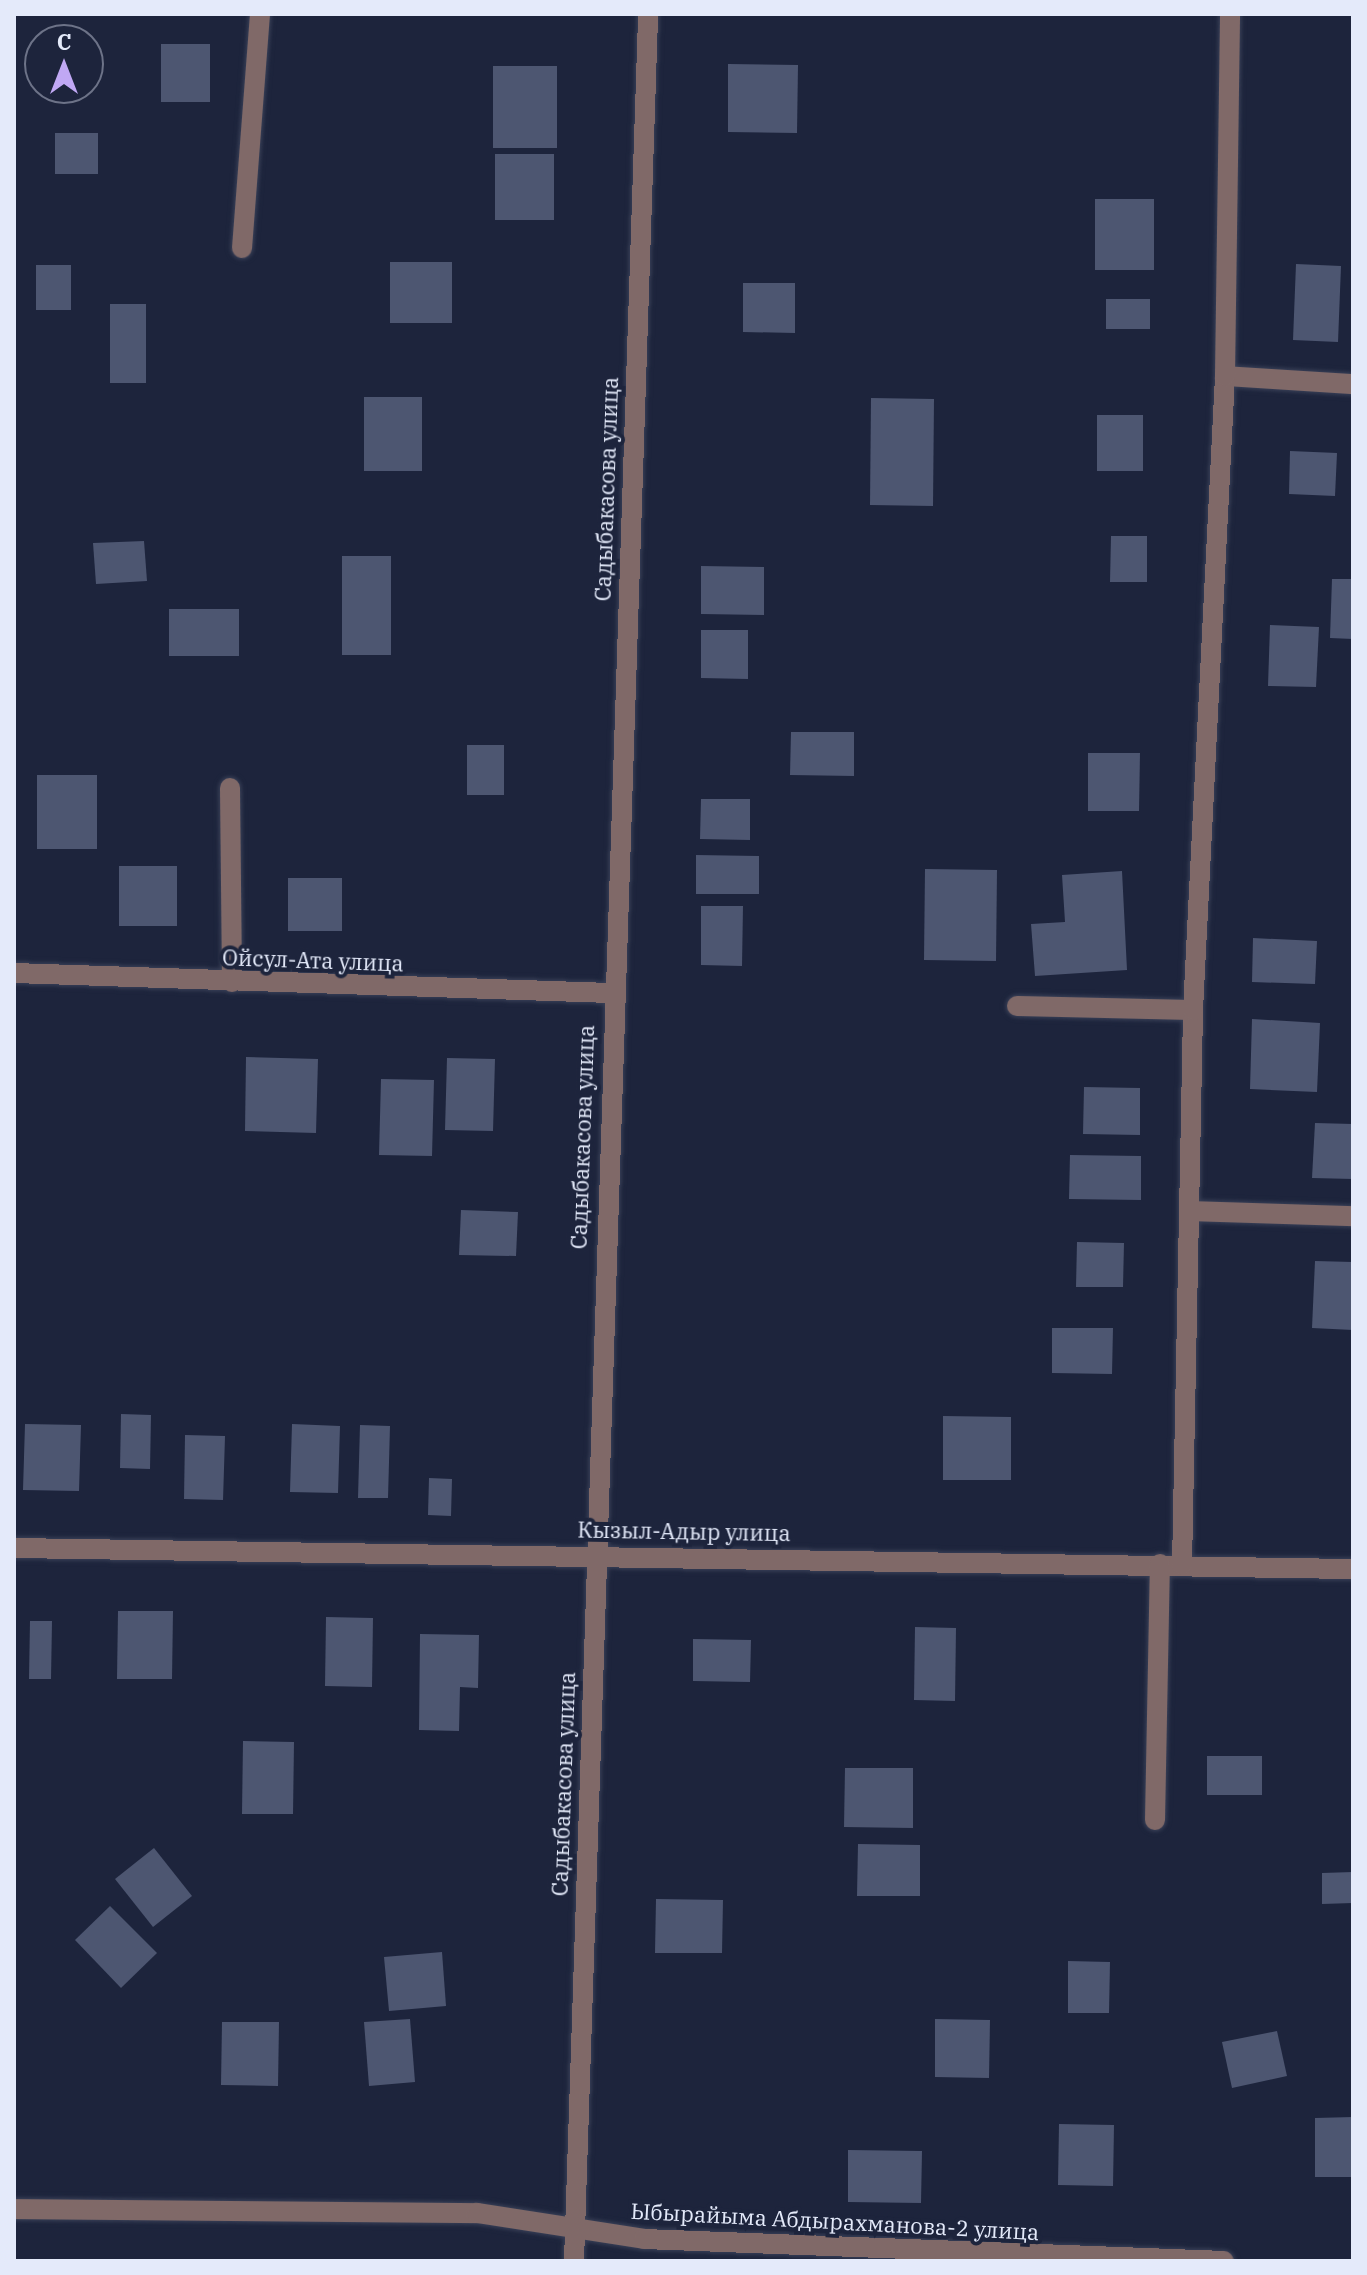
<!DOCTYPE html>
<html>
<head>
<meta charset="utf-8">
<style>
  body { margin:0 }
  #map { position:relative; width:1367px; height:2275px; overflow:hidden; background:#1d243c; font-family:"IBM Plex Serif",serif }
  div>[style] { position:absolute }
  .building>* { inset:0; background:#4d5671 }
  .roads { filter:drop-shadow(0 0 2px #394057) drop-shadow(0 0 2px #394057) }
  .minor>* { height:20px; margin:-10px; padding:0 10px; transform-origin:10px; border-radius:10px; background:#806968 }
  span { translate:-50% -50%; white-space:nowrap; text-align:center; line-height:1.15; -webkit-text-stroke:8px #1d243c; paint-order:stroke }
  .street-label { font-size:22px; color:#e4eafa }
  .frame { position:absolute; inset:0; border:16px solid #e4eafa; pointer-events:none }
  .north { position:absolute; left:24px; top:24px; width:80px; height:80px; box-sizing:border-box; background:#1d243c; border:2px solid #6d7388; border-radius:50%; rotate:0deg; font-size:22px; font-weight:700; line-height:32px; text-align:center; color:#e4eafa }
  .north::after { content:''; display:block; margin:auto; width:28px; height:36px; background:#c0a8f4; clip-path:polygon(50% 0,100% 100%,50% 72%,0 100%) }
</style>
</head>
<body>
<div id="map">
  <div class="building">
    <i style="clip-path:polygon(161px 44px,210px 44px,210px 102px,161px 102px)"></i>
    <i style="clip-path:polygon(728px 64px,798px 65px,797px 133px,728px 132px)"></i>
    <i style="clip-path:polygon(493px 66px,557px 66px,557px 148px,493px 148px)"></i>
    <i style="clip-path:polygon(55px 133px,98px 133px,98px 174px,55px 174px)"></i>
    <i style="clip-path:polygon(495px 154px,554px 154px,554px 220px,495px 220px)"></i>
    <i style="clip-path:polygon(1095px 199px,1154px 199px,1154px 270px,1095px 270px)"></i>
    <i style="clip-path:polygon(390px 262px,452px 262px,452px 323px,390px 323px)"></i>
    <i style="clip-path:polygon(1296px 264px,1341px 266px,1338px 342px,1293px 340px)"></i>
    <i style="clip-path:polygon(36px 265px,71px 265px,71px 310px,36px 310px)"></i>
    <i style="clip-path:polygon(743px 283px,795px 283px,795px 333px,743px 332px)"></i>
    <i style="clip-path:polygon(1106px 299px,1150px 299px,1150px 329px,1106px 329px)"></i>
    <i style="clip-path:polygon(110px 304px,146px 304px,146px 383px,110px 383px)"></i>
    <i style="clip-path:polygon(364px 397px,422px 397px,422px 471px,364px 471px)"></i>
    <i style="clip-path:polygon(871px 398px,934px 399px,933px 506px,870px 505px)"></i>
    <i style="clip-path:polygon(1097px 415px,1143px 415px,1143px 471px,1097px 471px)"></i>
    <i style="clip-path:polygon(1290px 451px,1337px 453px,1335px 496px,1289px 494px)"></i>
    <i style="clip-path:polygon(1111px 536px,1147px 536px,1147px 582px,1110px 582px)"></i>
    <i style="clip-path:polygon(144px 541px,147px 581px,96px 584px,93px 543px)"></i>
    <i style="clip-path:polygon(342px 556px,391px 556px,391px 655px,342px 655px)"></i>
    <i style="clip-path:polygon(701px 566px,764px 567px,764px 615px,701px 614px)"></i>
    <i style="clip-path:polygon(1332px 579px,1353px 579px,1353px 639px,1330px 638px)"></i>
    <i style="clip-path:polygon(169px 609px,239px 609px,239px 656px,169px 656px)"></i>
    <i style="clip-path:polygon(1270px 625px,1319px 627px,1316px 687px,1268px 686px)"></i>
    <i style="clip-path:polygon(701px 630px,748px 630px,748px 679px,701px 678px)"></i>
    <i style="clip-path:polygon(791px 732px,854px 732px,854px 776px,790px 775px)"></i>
    <i style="clip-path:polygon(467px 745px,504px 745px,504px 795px,467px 795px)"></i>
    <i style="clip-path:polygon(1088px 753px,1140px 753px,1139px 811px,1088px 811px)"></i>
    <i style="clip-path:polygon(37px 775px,97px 775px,97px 849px,37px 849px)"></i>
    <i style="clip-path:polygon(701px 799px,750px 799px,750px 840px,700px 839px)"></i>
    <i style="clip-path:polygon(696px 855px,759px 856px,759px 894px,696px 894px)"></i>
    <i style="clip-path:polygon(119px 866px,177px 866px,177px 926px,119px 926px)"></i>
    <i style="clip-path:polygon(925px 869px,997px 870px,996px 961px,924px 960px)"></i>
    <i style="clip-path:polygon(1122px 871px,1127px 970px,1035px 976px,1031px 924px,1065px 922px,1062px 875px)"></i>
    <i style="clip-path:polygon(288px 878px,342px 878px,342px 931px,288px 931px)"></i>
    <i style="clip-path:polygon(701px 906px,743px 906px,742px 966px,701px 965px)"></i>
    <i style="clip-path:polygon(1253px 938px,1317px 941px,1315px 984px,1252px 982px)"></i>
    <i style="clip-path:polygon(1252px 1019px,1320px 1023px,1317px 1092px,1250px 1089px)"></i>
    <i style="clip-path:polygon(246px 1057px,318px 1059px,316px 1133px,245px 1131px)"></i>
    <i style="clip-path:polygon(447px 1058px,495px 1059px,493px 1131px,445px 1130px)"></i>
    <i style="clip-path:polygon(381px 1079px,434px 1080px,432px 1156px,379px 1155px)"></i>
    <i style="clip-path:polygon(1084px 1087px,1140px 1088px,1140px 1135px,1083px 1134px)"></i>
    <i style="clip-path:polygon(1315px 1123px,1353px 1124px,1353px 1179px,1312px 1178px)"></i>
    <i style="clip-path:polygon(1070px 1155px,1141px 1156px,1141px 1200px,1069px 1199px)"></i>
    <i style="clip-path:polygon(461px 1210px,518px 1212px,516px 1256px,459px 1255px)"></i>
    <i style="clip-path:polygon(1077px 1242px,1124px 1243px,1123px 1287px,1076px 1287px)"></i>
    <i style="clip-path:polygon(1315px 1261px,1353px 1262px,1353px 1330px,1312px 1328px)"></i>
    <i style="clip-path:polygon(1052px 1328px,1113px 1328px,1112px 1374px,1052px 1373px)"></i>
    <i style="clip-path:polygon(121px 1414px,151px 1415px,150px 1469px,120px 1468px)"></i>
    <i style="clip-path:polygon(943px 1416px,1011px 1417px,1011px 1480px,943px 1480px)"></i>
    <i style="clip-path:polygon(25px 1424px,81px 1425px,79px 1491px,23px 1490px)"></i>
    <i style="clip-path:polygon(292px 1424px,340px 1426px,338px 1493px,290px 1492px)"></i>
    <i style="clip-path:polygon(360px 1425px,390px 1426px,388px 1498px,358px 1498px)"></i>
    <i style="clip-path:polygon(185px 1435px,225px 1436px,223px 1500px,184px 1499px)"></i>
    <i style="clip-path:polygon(429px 1478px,452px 1479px,451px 1516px,428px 1515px)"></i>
    <i style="clip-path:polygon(118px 1611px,173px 1611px,172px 1679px,117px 1679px)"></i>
    <i style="clip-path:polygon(326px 1617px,373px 1618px,372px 1687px,325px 1686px)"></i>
    <i style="clip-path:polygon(30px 1621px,52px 1621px,51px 1679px,29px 1679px)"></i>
    <i style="clip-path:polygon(915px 1627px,956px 1628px,955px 1701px,914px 1700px)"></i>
    <i style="clip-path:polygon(420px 1634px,479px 1635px,478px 1688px,460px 1687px,459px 1731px,419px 1730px)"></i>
    <i style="clip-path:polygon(693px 1639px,751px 1640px,750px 1682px,693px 1681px)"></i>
    <i style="clip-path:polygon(243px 1741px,294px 1742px,293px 1814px,242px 1814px)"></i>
    <i style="clip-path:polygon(1207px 1756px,1262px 1756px,1262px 1795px,1207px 1795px)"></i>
    <i style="clip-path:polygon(845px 1768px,913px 1768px,913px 1828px,844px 1827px)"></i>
    <i style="clip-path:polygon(858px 1844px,920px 1845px,920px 1896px,857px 1896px)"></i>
    <i style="clip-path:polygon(154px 1848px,192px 1896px,153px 1927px,115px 1879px)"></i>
    <i style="clip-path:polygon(1353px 1872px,1353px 1903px,1322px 1904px,1322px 1873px)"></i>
    <i style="clip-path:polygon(656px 1899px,723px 1900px,722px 1953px,655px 1953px)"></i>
    <i style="clip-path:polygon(110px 1906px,157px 1953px,121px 1988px,75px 1940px)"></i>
    <i style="clip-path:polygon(442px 1952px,446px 2006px,389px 2011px,384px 1957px)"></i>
    <i style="clip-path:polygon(1068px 1961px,1110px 1962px,1109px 2013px,1068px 2013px)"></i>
    <i style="clip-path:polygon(410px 2019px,415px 2082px,369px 2086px,364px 2022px)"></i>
    <i style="clip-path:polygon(935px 2019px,990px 2020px,989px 2078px,935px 2077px)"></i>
    <i style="clip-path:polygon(222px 2022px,279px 2022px,278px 2086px,221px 2085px)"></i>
    <i style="clip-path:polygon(1277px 2031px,1287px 2076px,1232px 2088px,1222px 2042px)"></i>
    <i style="clip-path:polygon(1353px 2117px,1353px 2177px,1315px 2177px,1315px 2118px)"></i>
    <i style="clip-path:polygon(1059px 2124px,1114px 2125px,1113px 2186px,1058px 2185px)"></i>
    <i style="clip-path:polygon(848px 2150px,922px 2151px,921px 2203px,848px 2202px)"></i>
  </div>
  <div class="roads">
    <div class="minor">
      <i style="left:242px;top:248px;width:235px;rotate:-85.6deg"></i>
      <i style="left:1225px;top:376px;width:128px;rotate:3.6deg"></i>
      <i style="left:230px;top:788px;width:194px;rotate:89.4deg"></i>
      <i style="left:14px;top:973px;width:597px;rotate:1.92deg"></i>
      <i style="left:1017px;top:1006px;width:176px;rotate:1.3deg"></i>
      <i style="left:1191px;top:1211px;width:162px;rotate:1.8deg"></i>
      <i style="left:14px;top:1548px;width:1339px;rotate:0.9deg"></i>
      <i style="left:1182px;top:1565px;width:555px;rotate:-88.86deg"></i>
      <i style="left:1193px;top:1010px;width:635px;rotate:-87.11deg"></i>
      <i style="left:1225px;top:376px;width:362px;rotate:-89.2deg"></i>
      <i style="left:1155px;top:1820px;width:256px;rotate:-88.9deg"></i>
      <i style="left:14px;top:2209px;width:463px;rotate:0.5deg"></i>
      <i style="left:477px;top:2213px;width:169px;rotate:8.8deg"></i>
      <i style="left:644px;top:2239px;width:580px;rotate:2.17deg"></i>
      <i style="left:574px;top:2261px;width:2248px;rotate:-88.11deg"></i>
    </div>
  </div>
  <div class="street-label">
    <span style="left:606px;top:489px;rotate:-88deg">Садыбакасова улица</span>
    <span style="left:313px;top:960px;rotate:2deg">Ойсул-Ата улица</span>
    <span style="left:582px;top:1137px;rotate:-88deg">Садыбакасова улица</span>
    <span style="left:684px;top:1531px;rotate:1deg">Кызыл-Адыр улица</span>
    <span style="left:563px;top:1784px;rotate:-88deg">Садыбакасова улица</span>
    <span style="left:835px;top:2221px;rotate:3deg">Ыбырайыма Абдырахманова-2 улица</span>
  </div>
  <div class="frame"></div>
  <div class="north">С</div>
</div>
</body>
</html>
